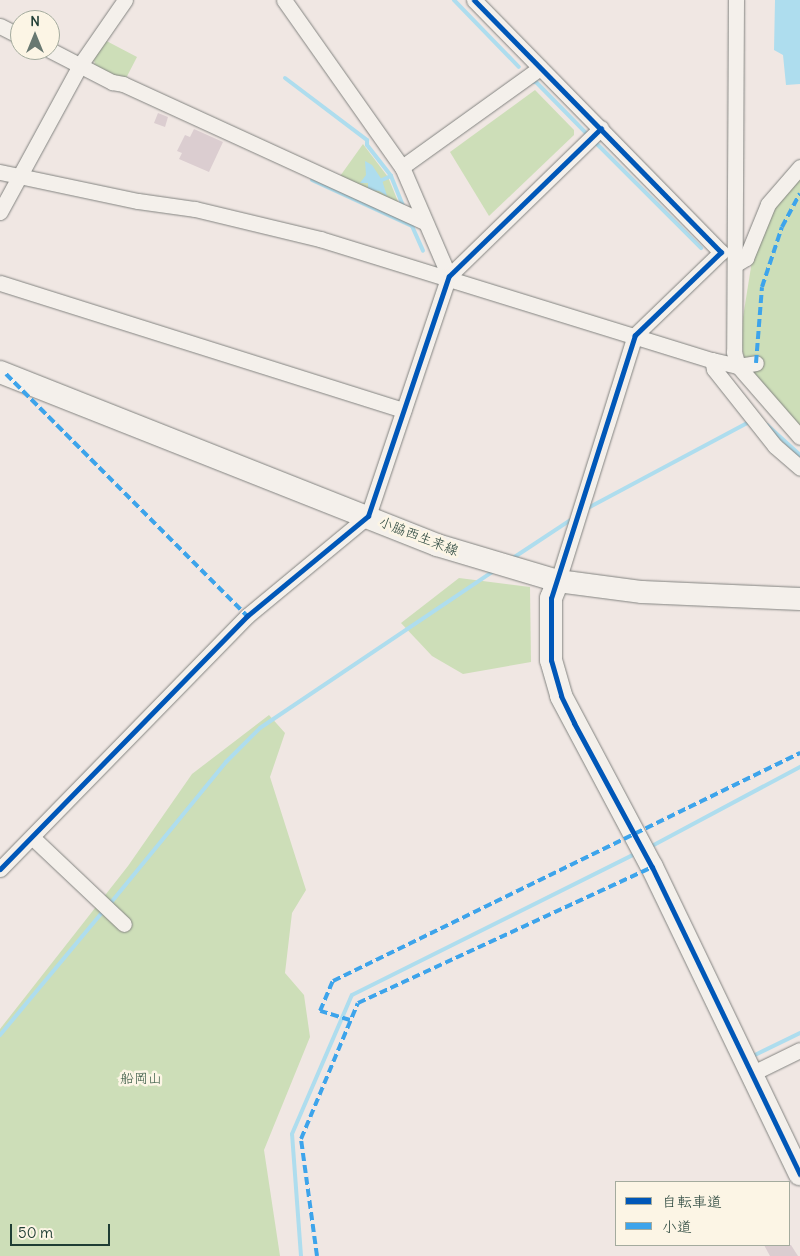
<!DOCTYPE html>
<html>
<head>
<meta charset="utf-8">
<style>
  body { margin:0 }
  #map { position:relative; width:800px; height:1256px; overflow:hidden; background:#f0e7e3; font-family:Delius,"Klee One",sans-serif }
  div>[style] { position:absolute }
  .green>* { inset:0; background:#cddeb8 }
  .water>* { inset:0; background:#aeddee }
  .stream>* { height:4px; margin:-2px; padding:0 2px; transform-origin:2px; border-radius:2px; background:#aeddee }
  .building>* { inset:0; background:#dbcdd0 }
  .roads { filter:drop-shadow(0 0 1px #838481) drop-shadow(0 0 1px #838481) }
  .street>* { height:15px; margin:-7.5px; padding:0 7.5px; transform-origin:7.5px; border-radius:7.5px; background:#f4f0eb }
  .secondary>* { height:22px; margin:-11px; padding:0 11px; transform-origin:11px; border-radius:11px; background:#f4f0eb }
  .quiet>* { height:4px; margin-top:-2px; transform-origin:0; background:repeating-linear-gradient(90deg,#3da4eb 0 8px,transparent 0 12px) }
  .cycleway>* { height:5px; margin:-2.5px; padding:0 2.5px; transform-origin:2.5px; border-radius:2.5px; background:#0057b8 }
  span { translate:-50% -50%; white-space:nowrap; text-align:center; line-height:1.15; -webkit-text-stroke:5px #fcf5e5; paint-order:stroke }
  .street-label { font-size:14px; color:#1f3d34 }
  .park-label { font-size:14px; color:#3c5c47 }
  .legend { position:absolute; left:615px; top:1181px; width:175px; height:65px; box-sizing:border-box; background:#fcf5e5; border:1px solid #a4ab9e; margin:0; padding:6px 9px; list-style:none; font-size:15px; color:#1f3d34 }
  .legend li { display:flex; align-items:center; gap:10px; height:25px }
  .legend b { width:25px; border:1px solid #a4ab9e }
  .north { position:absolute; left:10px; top:10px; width:50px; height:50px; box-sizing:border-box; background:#fcf5e5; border:1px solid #a4ab9e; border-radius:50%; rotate:0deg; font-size:14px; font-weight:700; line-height:20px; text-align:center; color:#1f3d34 }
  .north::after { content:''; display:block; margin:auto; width:18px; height:22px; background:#687871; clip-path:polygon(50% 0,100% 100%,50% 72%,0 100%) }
  .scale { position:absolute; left:10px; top:1224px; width:100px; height:22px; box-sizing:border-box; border:2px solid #1f3d34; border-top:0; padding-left:6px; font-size:15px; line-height:18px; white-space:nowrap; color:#1f3d34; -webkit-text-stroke:4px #fcf5e5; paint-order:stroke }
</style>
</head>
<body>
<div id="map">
  <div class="green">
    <i style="clip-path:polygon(97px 36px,137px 57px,123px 84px,92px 68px,95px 62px,86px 58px)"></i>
    <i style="clip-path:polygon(535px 90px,574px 130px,574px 135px,489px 216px,450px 152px)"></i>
    <i style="clip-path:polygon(363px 144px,388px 177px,401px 209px,338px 179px)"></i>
    <i style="clip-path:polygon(800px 160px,800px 428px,750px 389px,740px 336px,759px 217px)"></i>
    <i style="clip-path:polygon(459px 578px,530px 587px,531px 662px,463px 674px,432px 656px,401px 623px)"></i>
    <i style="clip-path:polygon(269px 715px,285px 733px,270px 777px,306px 890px,292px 913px,285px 973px,304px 995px,310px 1037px,264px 1150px,280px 1256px,0 1256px,0 1029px,128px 866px,192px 774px)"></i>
  </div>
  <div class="water">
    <i style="clip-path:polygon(775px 0,800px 0,800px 84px,786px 85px,783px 55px,774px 50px)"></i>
    <i style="clip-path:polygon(365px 161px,372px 165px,382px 180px,387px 196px,379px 191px,368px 190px,368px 183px,360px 183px,366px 175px)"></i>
  </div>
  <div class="stream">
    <i style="left:454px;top:0;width:93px;rotate:45.9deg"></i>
    <i style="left:285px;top:78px;width:103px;rotate:37.1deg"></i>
    <i style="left:367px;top:140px;width:5px;rotate:90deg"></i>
    <i style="left:367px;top:145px;width:39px;rotate:52deg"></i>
    <i style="left:391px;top:176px;width:32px;rotate:68deg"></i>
    <i style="left:530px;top:82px;width:6px"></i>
    <i style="left:536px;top:82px;width:74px;rotate:45.5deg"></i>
    <i style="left:593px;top:140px;width:153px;rotate:45deg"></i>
    <i style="left:312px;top:180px;width:110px;rotate:24.7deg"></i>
    <i style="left:412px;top:226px;width:27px;rotate:66deg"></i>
    <i style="left:382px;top:180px;width:10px;rotate:-24deg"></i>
    <i style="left:767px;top:425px;width:45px;rotate:42.3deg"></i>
    <i style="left:586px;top:509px;width:187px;rotate:-28.1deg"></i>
    <i style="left:513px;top:558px;width:71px;rotate:-33.5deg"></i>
    <i style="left:650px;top:847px;width:170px;rotate:-28.1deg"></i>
    <i style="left:109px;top:905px;width:185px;rotate:-50.7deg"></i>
    <i style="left:226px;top:762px;width:48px;rotate:-45deg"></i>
    <i style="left:260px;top:728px;width:283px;rotate:-33.9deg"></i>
    <i style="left:0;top:1035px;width:163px;rotate:-50.2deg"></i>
    <i style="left:755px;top:1055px;width:50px;rotate:-26.1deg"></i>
    <i style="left:301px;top:1256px;width:122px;rotate:-94.2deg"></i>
    <i style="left:292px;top:1134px;width:151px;rotate:-66.7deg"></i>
    <i style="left:352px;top:995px;width:318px;rotate:-26.5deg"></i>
  </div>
  <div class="building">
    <i style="clip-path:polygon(158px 113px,168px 117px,165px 127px,154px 123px)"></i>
    <i style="clip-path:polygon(194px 129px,223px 142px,209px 172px,179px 159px,182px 153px,177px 151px,185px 135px,190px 137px)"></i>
    <i style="clip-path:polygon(764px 1245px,791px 1245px,798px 1256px,770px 1256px)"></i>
  </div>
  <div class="roads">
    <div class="street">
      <i style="left:284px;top:0;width:204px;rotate:54.8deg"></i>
      <i style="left:402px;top:167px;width:119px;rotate:66.7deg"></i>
      <i style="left:474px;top:0;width:353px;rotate:45.6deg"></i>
      <i style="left:721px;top:252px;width:120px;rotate:136deg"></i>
      <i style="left:635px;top:335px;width:258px;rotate:107.4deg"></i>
      <i style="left:736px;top:0;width:352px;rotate:90.3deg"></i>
      <i style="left:734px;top:352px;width:15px;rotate:74deg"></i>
      <i style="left:738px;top:366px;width:94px;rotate:48.9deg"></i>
      <i style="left:0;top:26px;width:22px;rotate:27deg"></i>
      <i style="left:50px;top:50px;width:70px;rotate:27.3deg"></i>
      <i style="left:112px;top:82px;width:11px;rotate:10deg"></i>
      <i style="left:123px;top:84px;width:332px;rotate:24.6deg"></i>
      <i style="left:402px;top:167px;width:170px;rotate:-35.7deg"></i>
      <i style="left:0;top:172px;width:141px;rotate:11.9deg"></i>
      <i style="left:138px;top:201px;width:58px;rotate:8deg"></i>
      <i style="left:195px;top:209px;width:129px;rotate:13.5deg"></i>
      <i style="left:320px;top:239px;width:410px;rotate:17.2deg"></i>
      <i style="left:712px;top:360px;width:27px;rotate:13deg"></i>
      <i style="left:738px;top:366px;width:18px;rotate:-9deg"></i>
      <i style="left:0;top:212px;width:167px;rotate:-61.4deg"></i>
      <i style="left:80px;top:65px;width:79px;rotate:-55.3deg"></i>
      <i style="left:736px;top:264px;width:12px;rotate:-31deg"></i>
      <i style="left:746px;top:258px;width:58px;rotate:-67.8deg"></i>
      <i style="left:768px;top:204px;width:49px;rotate:-49.1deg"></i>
      <i style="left:0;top:283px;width:423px;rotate:17.5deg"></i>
      <i style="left:712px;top:360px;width:9px;rotate:77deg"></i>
      <i style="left:714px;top:369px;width:98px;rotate:51.6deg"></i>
      <i style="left:775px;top:446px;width:33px;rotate:41deg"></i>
      <i style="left:33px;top:838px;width:125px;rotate:43.4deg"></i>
      <i style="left:0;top:869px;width:354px;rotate:-45.7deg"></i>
      <i style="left:247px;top:616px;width:157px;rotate:-39.6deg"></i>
      <i style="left:368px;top:516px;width:253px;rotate:-71.4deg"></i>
      <i style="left:449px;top:276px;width:212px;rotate:-44.2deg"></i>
      <i style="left:753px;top:1073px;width:52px;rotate:-26.1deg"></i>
    </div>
    <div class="secondary">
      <i style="left:0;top:372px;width:470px;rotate:21.6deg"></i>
      <i style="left:437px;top:545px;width:126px;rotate:16.6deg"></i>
      <i style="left:558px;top:581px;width:85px;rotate:7.5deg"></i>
      <i style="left:642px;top:592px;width:158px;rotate:2.5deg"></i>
      <i style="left:558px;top:581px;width:18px;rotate:112deg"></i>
      <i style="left:551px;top:598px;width:62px;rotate:90deg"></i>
      <i style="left:551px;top:660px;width:37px;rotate:74deg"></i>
      <i style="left:561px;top:696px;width:194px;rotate:62deg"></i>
      <i style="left:652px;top:867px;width:341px;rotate:64.3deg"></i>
    </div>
  </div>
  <div class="quiet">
    <i style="left:756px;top:363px;width:76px;rotate:-85.5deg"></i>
    <i style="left:762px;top:287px;width:63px;rotate:-71.6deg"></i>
    <i style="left:782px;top:227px;width:38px;rotate:-62deg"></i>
    <i style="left:6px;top:374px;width:342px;rotate:45.1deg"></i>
    <i style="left:350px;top:1020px;width:31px;rotate:-163deg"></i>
    <i style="left:320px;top:1011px;width:33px;rotate:-67deg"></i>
    <i style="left:333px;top:981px;width:520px;rotate:-26.02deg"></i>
    <i style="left:317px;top:1256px;width:118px;rotate:-97.8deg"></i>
    <i style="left:301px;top:1139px;width:147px;rotate:-67.3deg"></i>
    <i style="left:358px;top:1003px;width:324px;rotate:-24.8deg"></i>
  </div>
  <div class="cycleway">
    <i style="left:474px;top:0;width:353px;rotate:45.6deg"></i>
    <i style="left:721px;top:252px;width:120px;rotate:136deg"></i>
    <i style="left:635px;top:335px;width:276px;rotate:107.7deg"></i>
    <i style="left:551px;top:598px;width:62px;rotate:90deg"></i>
    <i style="left:551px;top:660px;width:37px;rotate:74deg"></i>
    <i style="left:561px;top:696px;width:30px;rotate:64deg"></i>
    <i style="left:574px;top:723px;width:164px;rotate:61.6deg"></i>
    <i style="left:652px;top:867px;width:341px;rotate:64.3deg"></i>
    <i style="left:0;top:869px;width:354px;rotate:-45.7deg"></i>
    <i style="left:247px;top:616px;width:157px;rotate:-39.6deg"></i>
    <i style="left:368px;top:516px;width:253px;rotate:-71.4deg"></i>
    <i style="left:449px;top:276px;width:212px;rotate:-44.2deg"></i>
  </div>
  <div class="street-label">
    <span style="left:419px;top:536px;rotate:21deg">小脇西生来線</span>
  </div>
  <div class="park-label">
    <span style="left:141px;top:1078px">船岡山</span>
  </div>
  <ul class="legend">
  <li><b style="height:6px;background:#0057b8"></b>自転車道</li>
  <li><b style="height:6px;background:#3da4eb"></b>小道</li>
  </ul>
  <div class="north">N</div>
  <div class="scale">50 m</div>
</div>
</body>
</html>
